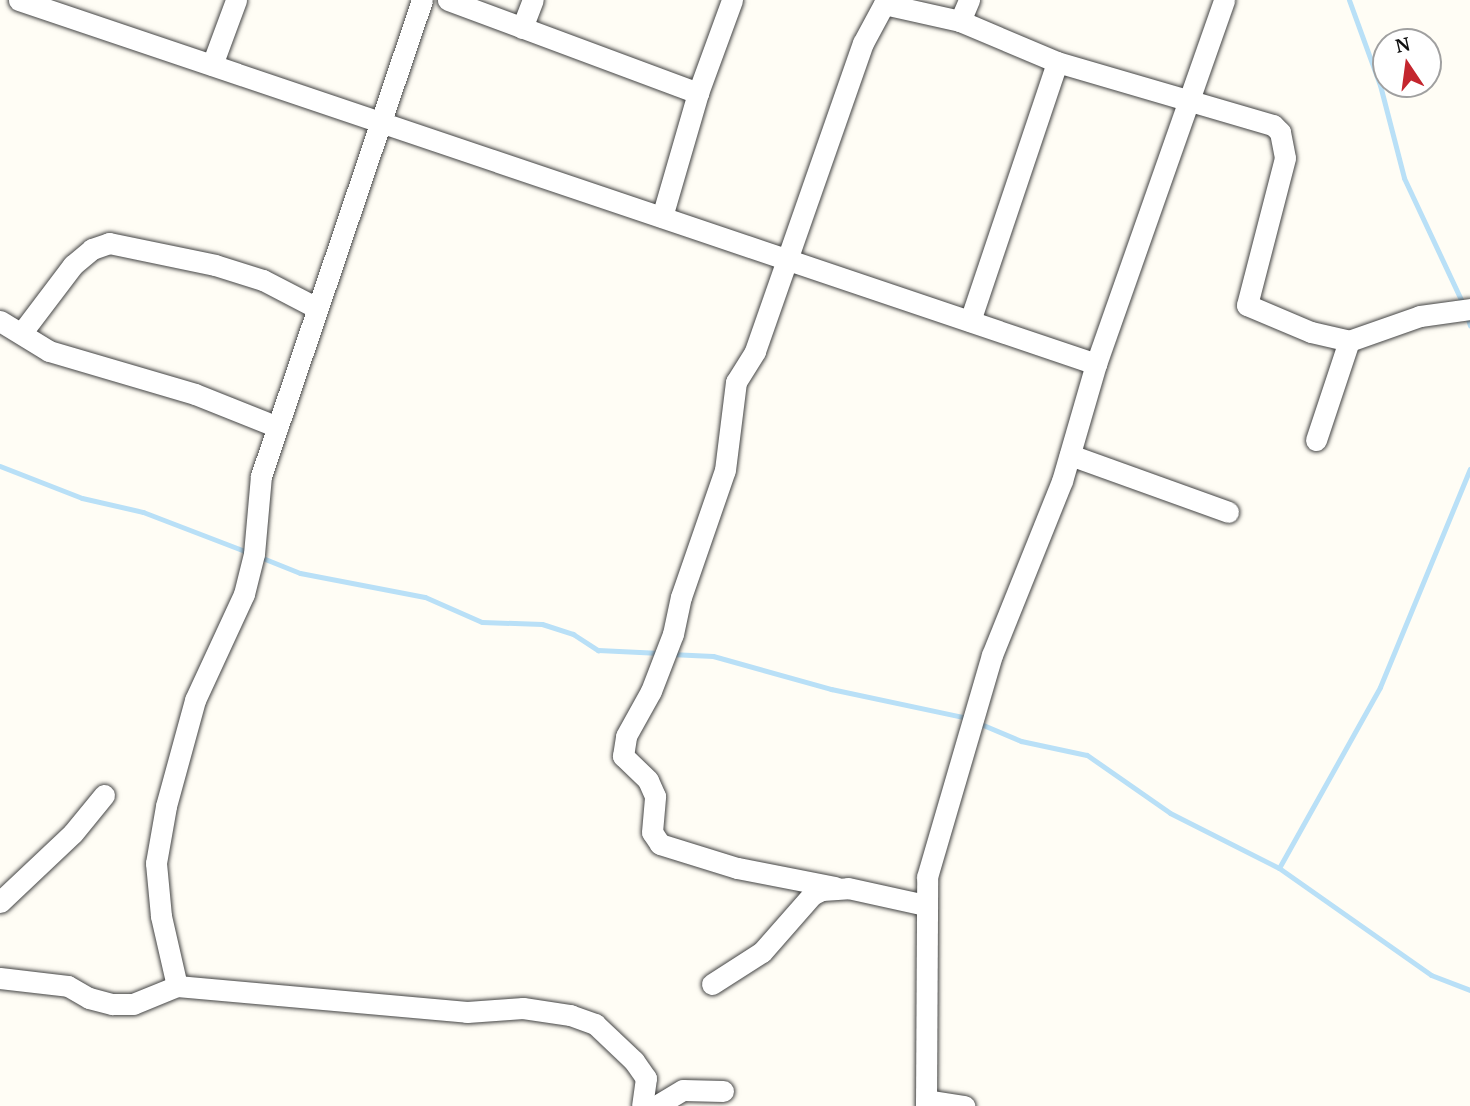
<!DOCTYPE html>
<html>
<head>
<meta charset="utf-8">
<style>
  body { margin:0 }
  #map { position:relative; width:1470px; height:1106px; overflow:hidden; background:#fffdf5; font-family:"PT Serif",serif }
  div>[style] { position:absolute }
  .stream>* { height:5px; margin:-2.5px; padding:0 2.5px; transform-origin:2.5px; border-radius:2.5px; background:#b9e0f7 }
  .roads { filter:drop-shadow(0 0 2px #444) drop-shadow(0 0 2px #444) }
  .minor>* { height:21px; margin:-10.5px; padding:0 10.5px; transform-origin:10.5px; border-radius:10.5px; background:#fff }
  span { translate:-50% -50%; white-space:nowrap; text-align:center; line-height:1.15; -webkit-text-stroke:7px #fff; paint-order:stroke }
  .north { position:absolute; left:1372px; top:28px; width:70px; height:70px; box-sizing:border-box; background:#fff; border:2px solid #a0a0a0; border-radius:50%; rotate:347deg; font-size:19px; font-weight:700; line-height:28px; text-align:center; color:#111 }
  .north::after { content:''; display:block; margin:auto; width:24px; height:32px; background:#c4262e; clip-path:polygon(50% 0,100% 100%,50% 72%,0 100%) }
</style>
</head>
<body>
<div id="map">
  <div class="stream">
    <i style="left:1349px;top:0;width:90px;rotate:70deg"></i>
    <i style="left:1380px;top:85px;width:96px;rotate:75.5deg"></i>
    <i style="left:1404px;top:178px;width:139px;rotate:64.9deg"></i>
    <i style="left:1466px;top:313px;width:13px;rotate:72deg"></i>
    <i style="left:0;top:466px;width:88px;rotate:21.3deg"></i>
    <i style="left:82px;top:498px;width:63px;rotate:12.9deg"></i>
    <i style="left:143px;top:512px;width:111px;rotate:21deg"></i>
    <i style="left:260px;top:557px;width:43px;rotate:21.8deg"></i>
    <i style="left:300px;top:573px;width:127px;rotate:10.9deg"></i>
    <i style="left:425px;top:597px;width:62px;rotate:23.7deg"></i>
    <i style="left:482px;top:622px;width:60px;rotate:1.9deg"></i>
    <i style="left:542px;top:624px;width:33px;rotate:18deg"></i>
    <i style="left:573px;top:634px;width:30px;rotate:33deg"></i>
    <i style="left:598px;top:650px;width:62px;rotate:2.8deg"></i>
    <i style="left:670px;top:654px;width:43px;rotate:2.7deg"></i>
    <i style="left:713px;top:656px;width:123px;rotate:15.6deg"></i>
    <i style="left:831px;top:689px;width:139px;rotate:12deg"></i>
    <i style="left:976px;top:722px;width:49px;rotate:22.9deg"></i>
    <i style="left:1021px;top:741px;width:67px;rotate:12deg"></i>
    <i style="left:1087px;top:755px;width:101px;rotate:34.9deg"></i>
    <i style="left:1170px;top:813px;width:122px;rotate:26.8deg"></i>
    <i style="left:1279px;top:868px;width:186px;rotate:35.1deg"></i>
    <i style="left:1431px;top:975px;width:42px;rotate:21deg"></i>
    <i style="left:1279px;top:868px;width:207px;rotate:-60.8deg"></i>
    <i style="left:1380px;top:687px;width:236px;rotate:-67.6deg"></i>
  </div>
  <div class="roads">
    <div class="minor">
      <i style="left:19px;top:0;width:1137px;rotate:18.67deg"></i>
      <i style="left:448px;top:0;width:267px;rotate:20.4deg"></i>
      <i style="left:698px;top:93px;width:129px;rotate:106.2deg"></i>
      <i style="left:969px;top:0;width:23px;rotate:113deg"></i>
      <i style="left:960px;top:21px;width:105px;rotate:22.9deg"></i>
      <i style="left:1057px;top:62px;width:225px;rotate:16.3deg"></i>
      <i style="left:1273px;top:125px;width:10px;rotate:45deg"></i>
      <i style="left:1280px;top:132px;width:26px;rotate:79deg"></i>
      <i style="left:1285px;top:158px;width:152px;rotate:104.5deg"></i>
      <i style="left:1247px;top:305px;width:69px;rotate:22.9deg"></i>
      <i style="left:1311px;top:332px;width:39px;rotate:13deg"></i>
      <i style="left:522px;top:28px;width:30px;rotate:-69deg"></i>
      <i style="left:212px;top:65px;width:69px;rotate:-69.7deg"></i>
      <i style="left:698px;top:93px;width:99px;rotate:-69.9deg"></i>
      <i style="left:0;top:321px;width:57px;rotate:31.5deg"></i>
      <i style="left:49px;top:351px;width:152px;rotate:16.4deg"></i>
      <i style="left:195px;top:394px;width:89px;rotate:21.7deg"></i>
      <i style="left:970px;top:321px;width:273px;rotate:-71.4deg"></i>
      <i style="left:23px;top:331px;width:83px;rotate:-52.9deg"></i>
      <i style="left:73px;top:265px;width:25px;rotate:-40deg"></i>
      <i style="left:92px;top:249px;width:18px;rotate:-19deg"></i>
      <i style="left:109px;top:243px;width:108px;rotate:11.7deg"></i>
      <i style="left:215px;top:265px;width:50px;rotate:17.4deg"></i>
      <i style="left:263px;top:280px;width:61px;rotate:27.4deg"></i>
      <i style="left:1316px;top:440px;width:104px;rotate:-71.6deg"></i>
      <i style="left:1349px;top:341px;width:75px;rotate:-19.4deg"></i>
      <i style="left:1420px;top:316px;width:50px;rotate:-8deg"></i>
      <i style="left:1070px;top:455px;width:168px;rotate:19.8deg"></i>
      <i style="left:835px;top:887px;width:100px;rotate:-169deg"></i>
      <i style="left:737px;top:868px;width:81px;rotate:-162.7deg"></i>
      <i style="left:660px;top:844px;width:14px;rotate:-124deg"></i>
      <i style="left:652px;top:832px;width:36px;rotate:-85deg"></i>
      <i style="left:655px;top:796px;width:17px;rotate:-114deg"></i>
      <i style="left:648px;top:780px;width:35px;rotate:-136deg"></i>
      <i style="left:623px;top:756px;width:20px;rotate:-81deg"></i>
      <i style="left:626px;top:736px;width:51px;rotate:-60.9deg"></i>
      <i style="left:651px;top:691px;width:61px;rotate:-68.9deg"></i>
      <i style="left:673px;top:634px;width:38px;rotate:-78deg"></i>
      <i style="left:681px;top:597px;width:134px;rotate:-70.9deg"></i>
      <i style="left:725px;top:470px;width:89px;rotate:-82.9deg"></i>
      <i style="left:736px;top:382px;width:36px;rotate:-58deg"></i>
      <i style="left:755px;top:351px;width:326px;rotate:-70.7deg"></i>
      <i style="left:863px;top:43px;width:44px;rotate:-61.7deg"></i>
      <i style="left:884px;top:4px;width:78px;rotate:12.6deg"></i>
      <i style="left:0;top:902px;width:100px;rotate:-43.4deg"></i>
      <i style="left:73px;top:833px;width:49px;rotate:-50.8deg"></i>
      <i style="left:0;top:978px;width:68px;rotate:6.7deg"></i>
      <i style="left:68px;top:986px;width:24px;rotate:30deg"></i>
      <i style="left:89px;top:998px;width:24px;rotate:15deg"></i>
      <i style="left:112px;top:1004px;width:21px"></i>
      <i style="left:133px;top:1004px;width:48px;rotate:-22.2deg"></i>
      <i style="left:177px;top:986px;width:291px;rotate:5.1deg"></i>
      <i style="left:467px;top:1012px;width:56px;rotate:-4.1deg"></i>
      <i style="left:523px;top:1008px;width:48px;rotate:8.5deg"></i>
      <i style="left:570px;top:1015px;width:27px;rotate:20deg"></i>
      <i style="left:595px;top:1024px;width:54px;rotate:43.5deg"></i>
      <i style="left:634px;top:1061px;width:21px;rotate:55deg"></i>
      <i style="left:646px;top:1078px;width:28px;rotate:98deg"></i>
      <i style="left:712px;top:984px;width:59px;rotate:-32.6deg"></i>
      <i style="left:762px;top:952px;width:76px;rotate:-48.7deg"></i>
      <i style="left:812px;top:895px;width:11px;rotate:-27deg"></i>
      <i style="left:822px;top:890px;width:26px;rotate:-4deg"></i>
      <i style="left:848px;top:888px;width:79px;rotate:12.4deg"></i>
      <i style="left:177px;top:986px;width:72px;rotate:-102.9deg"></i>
      <i style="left:161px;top:916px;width:53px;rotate:-95.4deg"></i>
      <i style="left:156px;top:863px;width:58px;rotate:-80deg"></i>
      <i style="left:166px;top:806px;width:110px;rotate:-74.7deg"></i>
      <i style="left:195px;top:700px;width:117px;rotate:-65.2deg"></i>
      <i style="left:244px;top:594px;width:41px;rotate:-76deg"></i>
      <i style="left:254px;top:554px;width:78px;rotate:-84.9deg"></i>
      <i style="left:261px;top:476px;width:502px;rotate:-71.31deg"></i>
      <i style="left:926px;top:1100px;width:39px;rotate:9deg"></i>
      <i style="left:656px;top:1106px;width:31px;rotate:-31deg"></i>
      <i style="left:683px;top:1090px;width:40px;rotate:1.4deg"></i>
      <i style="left:926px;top:1106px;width:229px;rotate:-89.7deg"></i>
      <i style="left:927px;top:877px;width:231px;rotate:-73.7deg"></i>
      <i style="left:992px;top:655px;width:188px;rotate:-68.1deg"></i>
      <i style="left:1062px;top:481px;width:122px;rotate:-73.8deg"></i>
      <i style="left:1096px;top:364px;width:386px;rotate:-70.6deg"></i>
    </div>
  </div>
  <div class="north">N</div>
</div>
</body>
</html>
